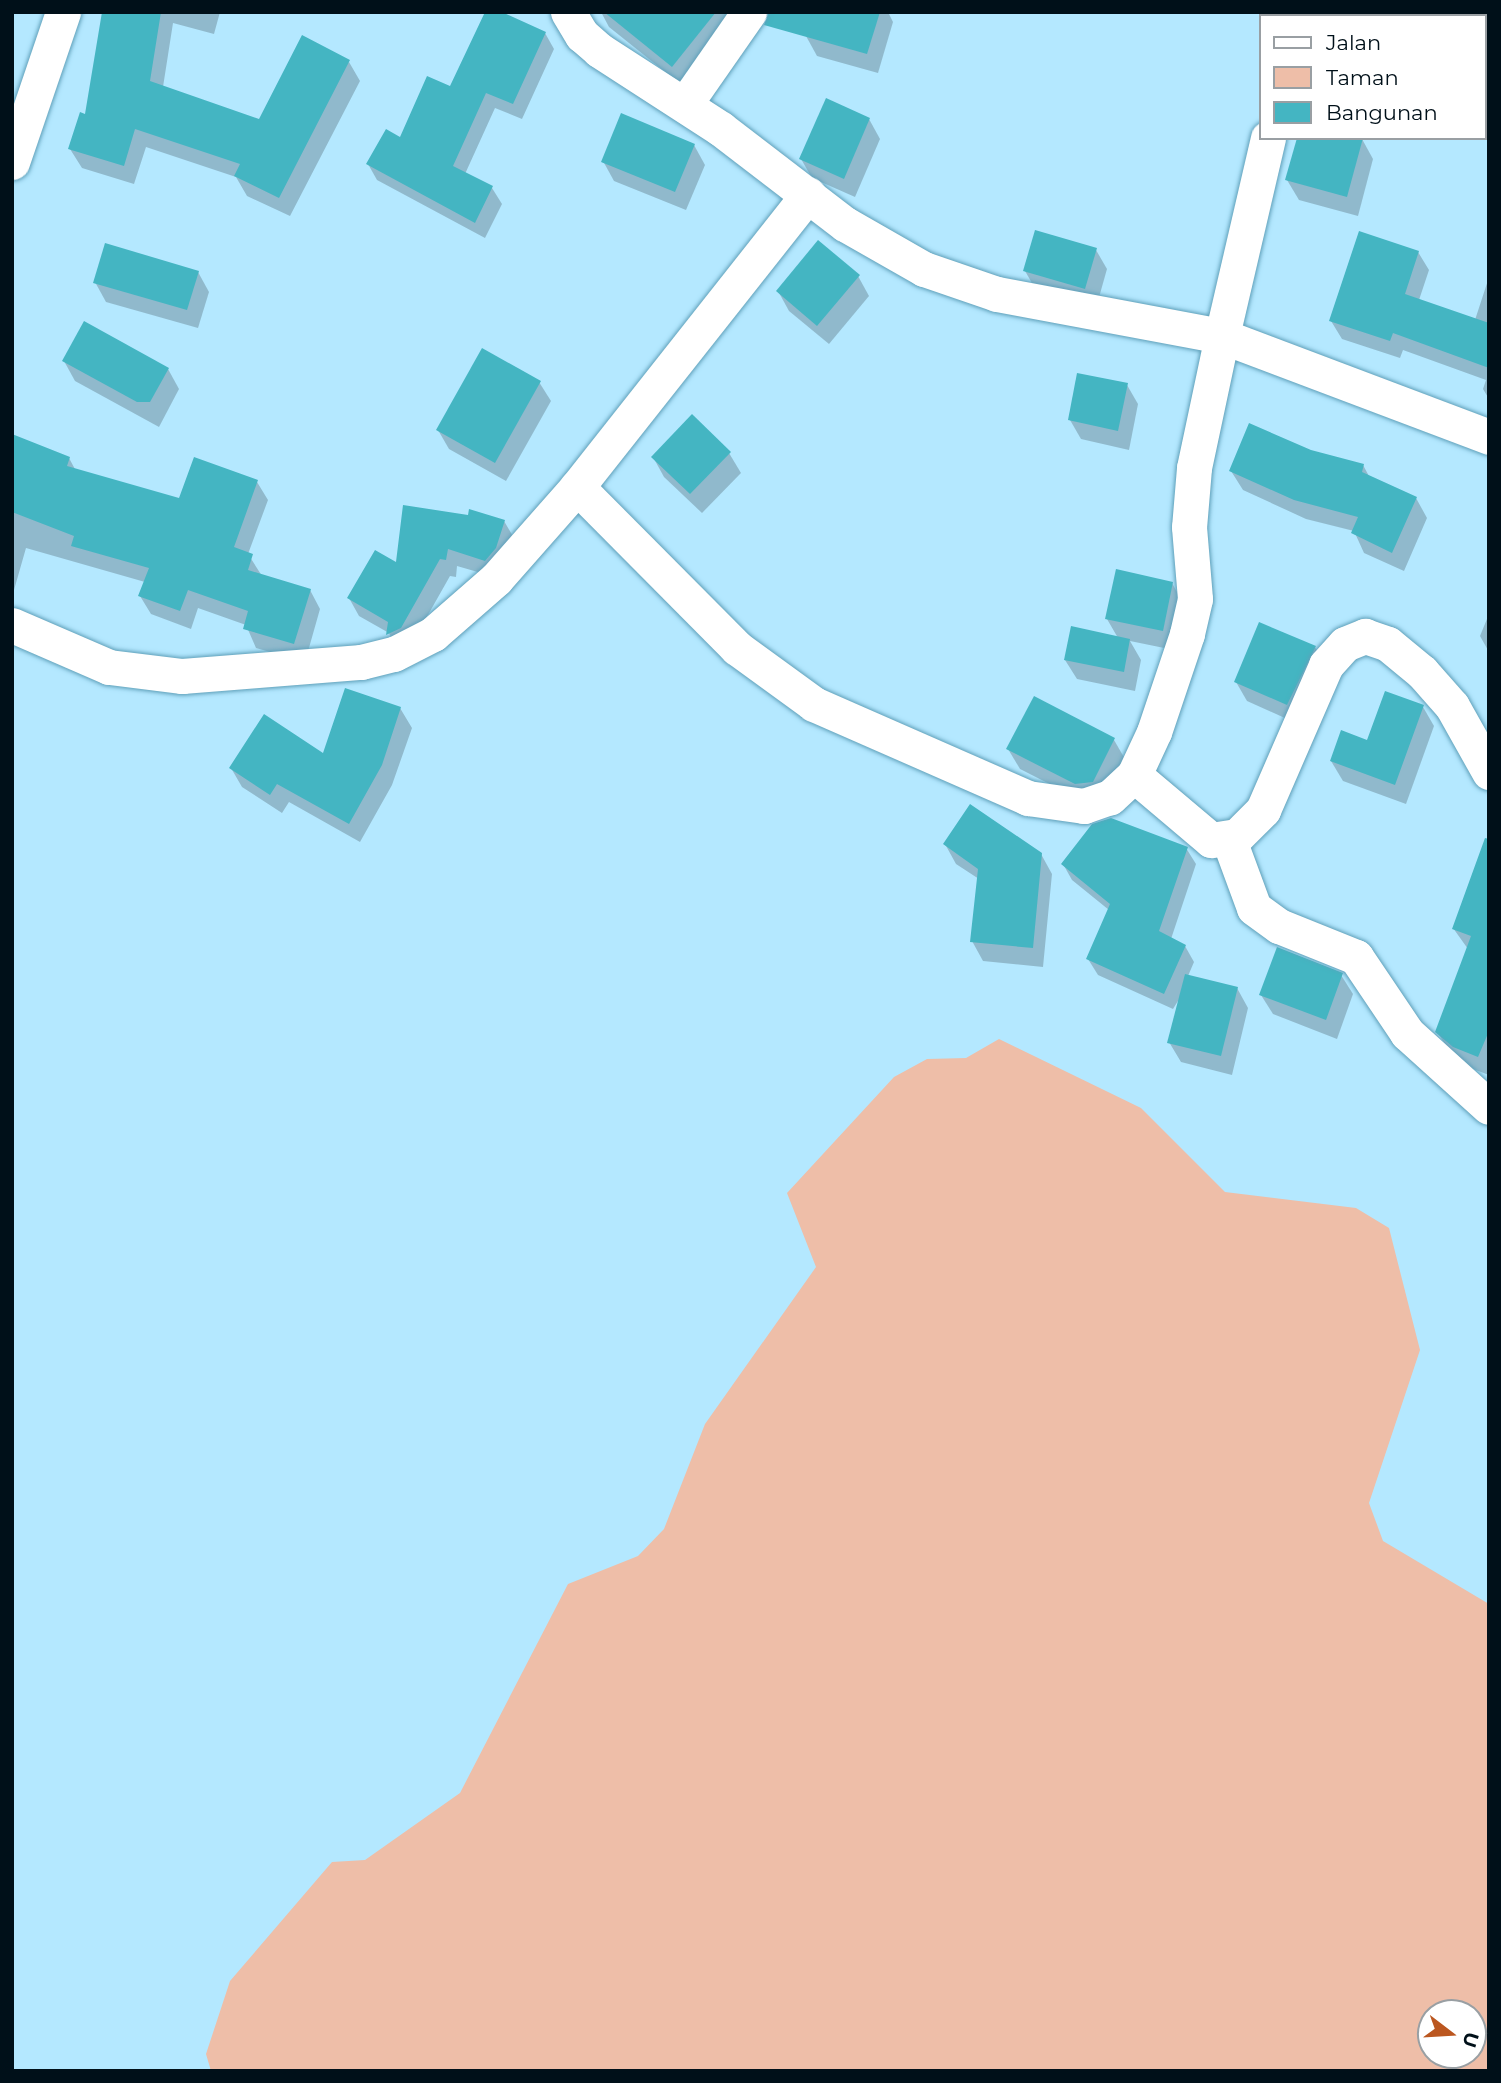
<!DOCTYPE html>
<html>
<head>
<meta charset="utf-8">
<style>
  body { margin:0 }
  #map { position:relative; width:1501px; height:2083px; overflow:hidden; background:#b4e8ff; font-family:Montserrat,sans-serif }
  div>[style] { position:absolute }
  .green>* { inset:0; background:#eebea8 }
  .shadow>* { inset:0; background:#0003 }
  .building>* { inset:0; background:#44b5c2 }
  .roads { filter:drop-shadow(0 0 2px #5fa0ba) drop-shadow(0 0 2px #5fa0ba) }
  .minor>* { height:35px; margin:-17.5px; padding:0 17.5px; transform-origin:17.5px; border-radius:17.5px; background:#fff }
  span { translate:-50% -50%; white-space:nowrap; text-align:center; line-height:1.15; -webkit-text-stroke:5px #fff; paint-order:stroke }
  .frame { position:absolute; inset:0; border:14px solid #001019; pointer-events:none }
  .legend { position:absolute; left:1259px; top:14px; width:228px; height:126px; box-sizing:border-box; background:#fff; border:2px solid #999fa3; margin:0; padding:9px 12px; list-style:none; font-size:21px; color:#001019 }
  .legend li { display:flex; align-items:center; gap:14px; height:35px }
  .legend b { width:35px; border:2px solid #999fa3 }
  .north { position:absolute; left:1417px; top:1999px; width:70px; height:70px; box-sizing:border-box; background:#fff; border:2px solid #999fa3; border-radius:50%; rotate:107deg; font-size:19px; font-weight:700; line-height:28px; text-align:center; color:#001019 }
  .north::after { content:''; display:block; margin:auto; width:24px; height:32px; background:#bb5720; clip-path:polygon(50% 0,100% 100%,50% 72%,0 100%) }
</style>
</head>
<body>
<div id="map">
  <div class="green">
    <i style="clip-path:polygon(evenodd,999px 1039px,1141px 1108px,1225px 1192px,1356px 1208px,1389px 1228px,1420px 1350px,1369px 1503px,1383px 1541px,1489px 1604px,1489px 2071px,211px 2071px,206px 2054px,230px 1981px,332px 1862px,365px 1860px,460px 1793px,568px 1584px,638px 1556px,664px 1529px,705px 1424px,816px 1267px,787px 1193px,894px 1077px,927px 1059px,966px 1058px,999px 1039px,1431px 2013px,1473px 2013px,1473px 2055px,1431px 2055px,1431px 2013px)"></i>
  </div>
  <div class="shadow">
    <i style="clip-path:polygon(220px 12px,214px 34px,173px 23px,163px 87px,260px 121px,349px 62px,360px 81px,290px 216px,247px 196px,236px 177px,146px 147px,134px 184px,82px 168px,70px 149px,87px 116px,108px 13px)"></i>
    <i style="clip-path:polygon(601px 12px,744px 12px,684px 87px,609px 27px)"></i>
    <i style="clip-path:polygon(813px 12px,888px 12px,893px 22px,878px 73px,817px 56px,806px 36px)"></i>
    <i style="clip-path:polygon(545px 33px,554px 49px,522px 119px,495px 108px,465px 174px,492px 188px,502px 204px,485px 238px,377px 180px,368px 164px)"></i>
    <i style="clip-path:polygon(869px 119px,880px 139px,855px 197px,812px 178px,801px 159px)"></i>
    <i style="clip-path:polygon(1362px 139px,1373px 159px,1358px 216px,1299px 200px,1287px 180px)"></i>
    <i style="clip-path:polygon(694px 145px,705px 165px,686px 210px,614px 181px,603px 161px)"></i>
    <i style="clip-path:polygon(1096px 250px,1107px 269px,1096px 308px,1036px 290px,1025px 271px)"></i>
    <i style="clip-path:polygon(1418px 252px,1429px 270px,1419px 300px,1475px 320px,1489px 277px,1489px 399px,1483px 389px,1486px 380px,1403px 350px,1400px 358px,1342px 339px,1331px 321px)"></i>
    <i style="clip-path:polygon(198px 272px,209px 292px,198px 328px,106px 302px,95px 282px)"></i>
    <i style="clip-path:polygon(858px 276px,869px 296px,829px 344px,789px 311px,778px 291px)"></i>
    <i style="clip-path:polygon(64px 361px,168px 369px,179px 389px,159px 427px,75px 381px)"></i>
    <i style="clip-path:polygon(539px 382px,551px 401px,506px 481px,449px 449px,438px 430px)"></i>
    <i style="clip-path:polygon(1127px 385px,1138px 404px,1129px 450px,1081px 439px,1070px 420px)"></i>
    <i style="clip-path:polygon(12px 436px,69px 458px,76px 471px,180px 500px,257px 482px,268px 500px,248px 554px,262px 576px,310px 590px,320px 609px,305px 662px,256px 648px,246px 625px,198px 608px,191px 629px,151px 614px,140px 596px,145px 582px,26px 548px,12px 597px)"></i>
    <i style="clip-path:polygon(729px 453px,741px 473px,702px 513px,664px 477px,653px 457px)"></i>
    <i style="clip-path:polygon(1363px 465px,1370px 478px,1416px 498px,1427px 518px,1404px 571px,1364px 553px,1354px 531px,1306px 519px,1243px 490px,1231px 471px)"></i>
    <i style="clip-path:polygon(504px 521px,514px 538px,495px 577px,457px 566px,456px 577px,450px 576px,411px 645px,398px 651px,389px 633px,359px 616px,349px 598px,397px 565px)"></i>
    <i style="clip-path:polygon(1172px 583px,1183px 603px,1174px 650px,1130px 641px,1141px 660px,1135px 691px,1077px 679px,1065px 660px,1118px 638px,1107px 619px)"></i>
    <i style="clip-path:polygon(1489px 614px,1489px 652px,1480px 636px)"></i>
    <i style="clip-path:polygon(1315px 647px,1326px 667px,1298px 724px,1247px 701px,1236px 682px)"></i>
    <i style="clip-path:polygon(1423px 707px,1434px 726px,1406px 804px,1343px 781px,1331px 761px)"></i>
    <i style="clip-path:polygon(400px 708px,412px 728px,392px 785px,360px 842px,289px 802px,282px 813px,242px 787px,231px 768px,324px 756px)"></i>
    <i style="clip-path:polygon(1114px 740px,1125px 759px,1087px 803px,1020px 769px,1008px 749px)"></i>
    <i style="clip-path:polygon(945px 844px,1041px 854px,1052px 874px,1043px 967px,983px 961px,972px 941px,979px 879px,956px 864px)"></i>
    <i style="clip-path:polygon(1186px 848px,1196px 864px,1171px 939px,1185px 946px,1194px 962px,1188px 976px,1237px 988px,1248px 1008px,1232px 1075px,1181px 1062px,1169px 1042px,1181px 996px,1173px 1009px,1098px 975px,1088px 959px,1109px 910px,1072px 880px,1063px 864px)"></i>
    <i style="clip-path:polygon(1489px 873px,1489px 1075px,1465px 1066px,1449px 1051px,1437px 1031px,1468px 949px,1453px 928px)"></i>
    <i style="clip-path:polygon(1341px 975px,1353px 994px,1337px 1039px,1273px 1014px,1261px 995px)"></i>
  </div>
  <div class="building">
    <i style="clip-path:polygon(102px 12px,161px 12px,150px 81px,259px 119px,302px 35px,350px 60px,279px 198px,234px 176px,240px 164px,135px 129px,124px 166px,68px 149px,80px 112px,85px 114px)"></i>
    <i style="clip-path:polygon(485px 12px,502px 12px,546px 32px,513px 104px,486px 93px,453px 166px,493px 186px,475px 223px,366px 164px,386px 129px,400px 137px,427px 76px,450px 86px)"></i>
    <i style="clip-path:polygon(604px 12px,716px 12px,672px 67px)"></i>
    <i style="clip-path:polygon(769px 12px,880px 12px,867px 54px,764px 25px)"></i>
    <i style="clip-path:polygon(826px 98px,870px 118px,844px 179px,799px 159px)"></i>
    <i style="clip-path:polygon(621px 113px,695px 144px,675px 192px,601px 162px)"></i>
    <i style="clip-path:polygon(1297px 138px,1363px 138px,1347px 197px,1285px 180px)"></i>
    <i style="clip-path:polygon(1035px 230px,1097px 248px,1085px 289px,1023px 271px)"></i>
    <i style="clip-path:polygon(1359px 231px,1419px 251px,1405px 294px,1489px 323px,1489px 368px,1393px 333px,1390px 341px,1329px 321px)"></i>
    <i style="clip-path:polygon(818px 240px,860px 275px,817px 326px,776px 291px)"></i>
    <i style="clip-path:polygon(105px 243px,199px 271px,187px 310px,93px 283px)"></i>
    <i style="clip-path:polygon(84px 321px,169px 368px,150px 402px,137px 402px,62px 361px)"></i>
    <i style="clip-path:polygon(482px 348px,541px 381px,495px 463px,436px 430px)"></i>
    <i style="clip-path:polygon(1077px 373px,1128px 383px,1118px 431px,1068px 420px)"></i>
    <i style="clip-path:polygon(692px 414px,731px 452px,690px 494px,651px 457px)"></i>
    <i style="clip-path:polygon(1249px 423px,1311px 450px,1364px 464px,1362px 472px,1417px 497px,1392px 553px,1351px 533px,1358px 517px,1294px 500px,1229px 471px)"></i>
    <i style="clip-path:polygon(12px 434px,70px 457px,67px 466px,179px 498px,194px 457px,258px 480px,234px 547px,253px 554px,248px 570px,311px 589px,294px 644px,243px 629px,248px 611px,188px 590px,180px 611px,138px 596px,149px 568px,71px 546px,74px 536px,12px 512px)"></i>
    <i style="clip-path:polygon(403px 505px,468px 515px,469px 509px,505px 520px,496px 548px,485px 561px,448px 549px,446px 560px,440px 559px,401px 628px,386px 635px,388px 622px,347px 598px,375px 550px,396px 562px)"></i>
    <i style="clip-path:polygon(1116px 569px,1173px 582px,1163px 631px,1105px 619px)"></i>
    <i style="clip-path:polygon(1259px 622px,1316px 646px,1287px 705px,1234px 682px)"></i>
    <i style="clip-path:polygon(1071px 626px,1130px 639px,1124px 672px,1064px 660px)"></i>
    <i style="clip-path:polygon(345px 688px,401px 707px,382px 765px,349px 824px,277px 784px,270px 795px,229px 768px,264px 714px,323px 753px)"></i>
    <i style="clip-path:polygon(1385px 691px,1424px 705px,1395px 785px,1330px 761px,1341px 730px,1367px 740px)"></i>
    <i style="clip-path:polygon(1034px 696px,1115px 738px,1093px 782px,1075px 784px,1006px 749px)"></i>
    <i style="clip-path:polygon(970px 804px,1042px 853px,1033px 948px,970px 942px,978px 869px,943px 844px)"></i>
    <i style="clip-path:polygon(1111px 818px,1188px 847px,1159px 931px,1186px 945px,1164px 994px,1086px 959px,1110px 904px,1061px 864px,1092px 824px)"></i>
    <i style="clip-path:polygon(1485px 838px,1489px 839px,1489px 1031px,1478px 1057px,1453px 1047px,1435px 1032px,1471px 936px,1452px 929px)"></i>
    <i style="clip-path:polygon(1277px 947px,1343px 973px,1326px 1020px,1259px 995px)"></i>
    <i style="clip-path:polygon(1185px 974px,1238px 987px,1221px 1056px,1167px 1043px)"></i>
  </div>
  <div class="roads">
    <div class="minor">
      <i style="left:568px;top:12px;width:27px;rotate:59deg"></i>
      <i style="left:582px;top:35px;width:23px;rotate:41deg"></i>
      <i style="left:599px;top:50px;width:145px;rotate:32.9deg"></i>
      <i style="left:721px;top:129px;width:156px;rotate:37.5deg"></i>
      <i style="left:845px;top:224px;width:91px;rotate:29.7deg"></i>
      <i style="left:924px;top:269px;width:77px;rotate:18.9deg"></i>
      <i style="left:997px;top:294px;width:229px;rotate:10.6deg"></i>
      <i style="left:1222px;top:336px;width:135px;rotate:102deg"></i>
      <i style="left:1194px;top:468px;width:59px;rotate:94.8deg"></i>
      <i style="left:1189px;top:527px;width:72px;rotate:85.2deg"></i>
      <i style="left:1195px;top:599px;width:36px;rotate:103deg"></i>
      <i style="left:1187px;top:634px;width:103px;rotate:108.6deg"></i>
      <i style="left:1154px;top:732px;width:47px;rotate:114.9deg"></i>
      <i style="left:1134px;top:775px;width:33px;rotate:137deg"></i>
      <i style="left:1110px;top:797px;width:28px;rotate:161deg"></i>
      <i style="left:1084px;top:806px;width:57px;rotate:-171.9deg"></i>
      <i style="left:1028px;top:798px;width:234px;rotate:-156.3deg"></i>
      <i style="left:814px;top:704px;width:95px;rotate:-144deg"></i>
      <i style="left:737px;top:648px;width:227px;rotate:-134.8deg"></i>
      <i style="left:1294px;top:16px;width:4px;rotate:-90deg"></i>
      <i style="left:685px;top:104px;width:112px;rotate:-55.2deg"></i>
      <i style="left:1268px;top:138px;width:203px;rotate:103.1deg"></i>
      <i style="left:1222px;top:336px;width:285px;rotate:20.7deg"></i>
      <i style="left:12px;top:162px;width:158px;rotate:-71.2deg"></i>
      <i style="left:12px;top:625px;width:106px;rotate:23.4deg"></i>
      <i style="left:109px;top:667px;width:74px;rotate:7deg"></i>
      <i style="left:182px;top:676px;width:180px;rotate:-4.5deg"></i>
      <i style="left:361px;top:662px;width:34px;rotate:-14deg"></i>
      <i style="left:394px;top:654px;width:44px;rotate:-27.1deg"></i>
      <i style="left:433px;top:634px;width:84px;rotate:-41.1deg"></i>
      <i style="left:496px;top:579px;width:123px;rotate:-48.6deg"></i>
      <i style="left:577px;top:487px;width:373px;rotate:-51.7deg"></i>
      <i style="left:1134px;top:775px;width:101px;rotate:40.2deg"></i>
      <i style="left:1211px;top:840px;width:26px;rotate:-9deg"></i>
      <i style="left:1237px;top:836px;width:37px;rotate:-45deg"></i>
      <i style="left:1263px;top:810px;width:158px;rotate:-66.5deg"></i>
      <i style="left:1326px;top:665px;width:28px;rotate:-48deg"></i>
      <i style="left:1345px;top:644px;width:22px;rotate:-22deg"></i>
      <i style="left:1365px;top:636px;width:24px;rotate:19deg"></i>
      <i style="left:1388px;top:644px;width:44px;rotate:39.5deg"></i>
      <i style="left:1422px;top:672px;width:45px;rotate:48.6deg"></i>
      <i style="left:1452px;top:706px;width:76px;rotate:60.7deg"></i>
      <i style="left:1229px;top:840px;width:72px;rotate:69.8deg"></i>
      <i style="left:1254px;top:908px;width:31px;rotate:36deg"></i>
      <i style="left:1279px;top:926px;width:83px;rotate:21.9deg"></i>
      <i style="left:1356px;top:957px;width:92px;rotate:56.1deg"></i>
      <i style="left:1407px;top:1033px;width:110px;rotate:42.1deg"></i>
    </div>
  </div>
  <div class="frame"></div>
  <ul class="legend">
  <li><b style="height:9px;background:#fff"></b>Jalan</li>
  <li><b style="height:19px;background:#eebea8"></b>Taman</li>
  <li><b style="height:19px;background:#44b5c2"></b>Bangunan</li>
  </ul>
  <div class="north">U</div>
</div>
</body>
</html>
